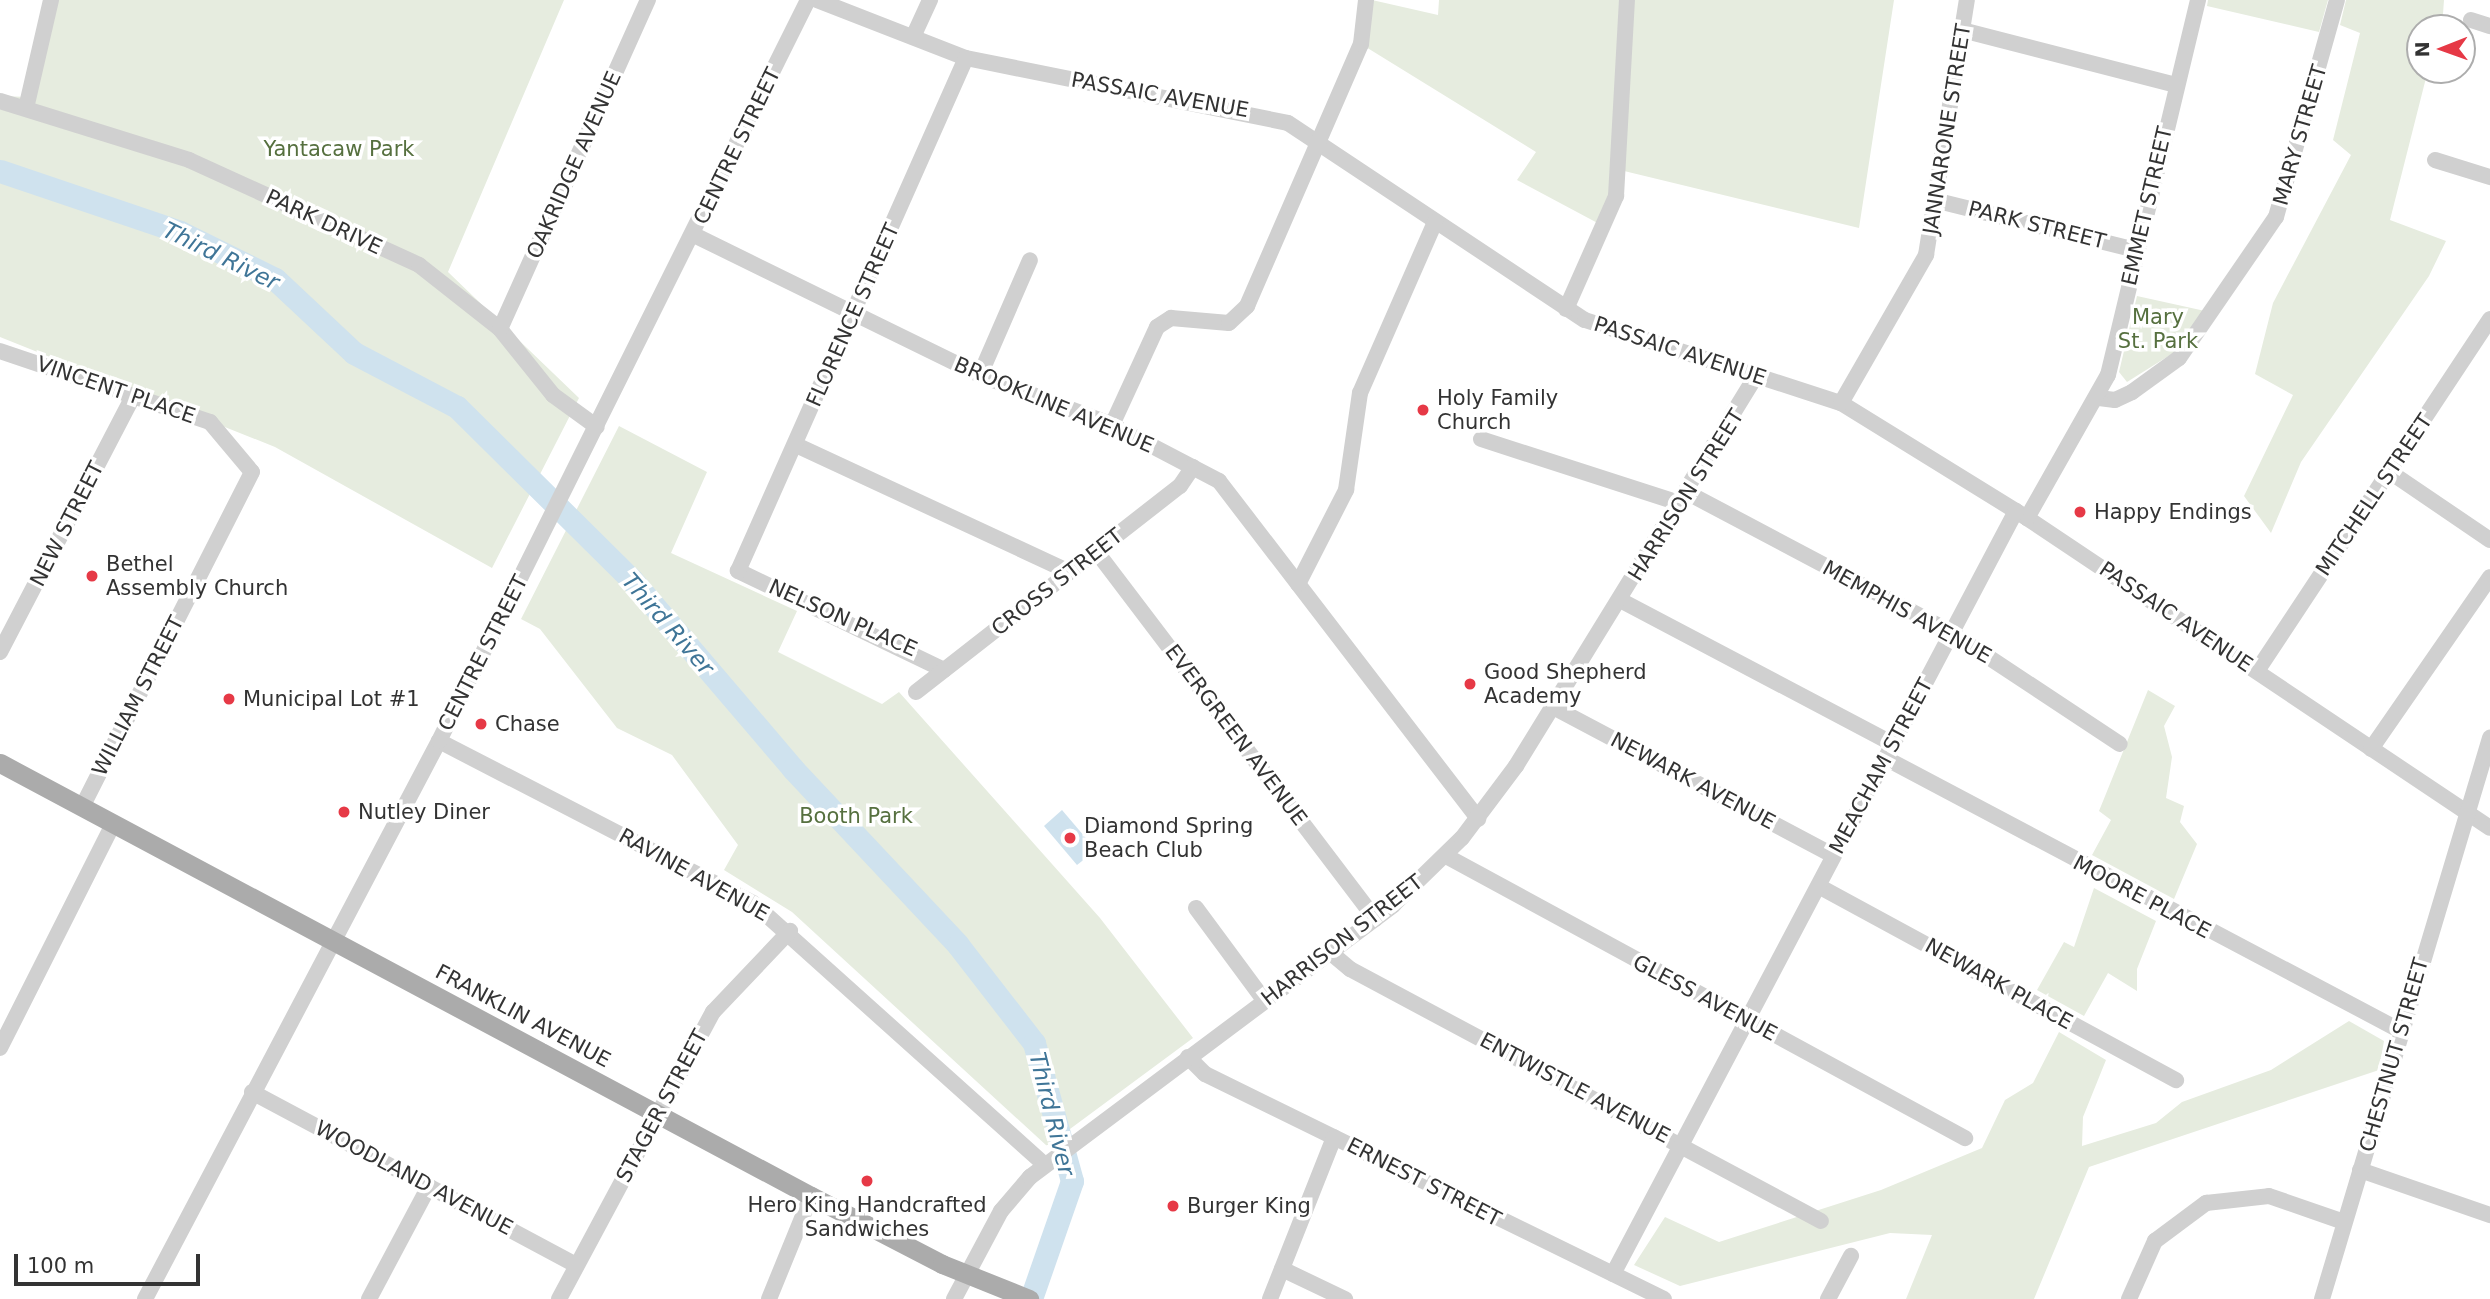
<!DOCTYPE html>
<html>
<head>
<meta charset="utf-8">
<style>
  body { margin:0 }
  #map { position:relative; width:2490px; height:1299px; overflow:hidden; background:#fff; font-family:"DejaVu Sans",sans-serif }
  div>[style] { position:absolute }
  .green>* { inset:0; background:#e6ecdf }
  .water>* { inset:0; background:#cfe2ee }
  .river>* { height:23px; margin:-11.5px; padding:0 11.5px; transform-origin:11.5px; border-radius:11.5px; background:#cfe2ee }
  .minor>* { height:16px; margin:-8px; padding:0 8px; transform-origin:8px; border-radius:8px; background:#d0d0d0 }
  .major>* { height:19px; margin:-9.5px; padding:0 9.5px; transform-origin:9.5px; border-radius:9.5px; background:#ababab }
  .dots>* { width:19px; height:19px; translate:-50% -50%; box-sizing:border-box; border:4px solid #fff; border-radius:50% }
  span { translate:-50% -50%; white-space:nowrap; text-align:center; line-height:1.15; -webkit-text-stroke:7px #fff; paint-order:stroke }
  .street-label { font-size:21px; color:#333 }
  .park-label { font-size:21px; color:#56703f }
  .poi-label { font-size:21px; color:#333 }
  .left { translate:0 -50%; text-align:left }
  .water-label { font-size:23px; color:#3f7597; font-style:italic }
  .north { position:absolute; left:2406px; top:14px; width:70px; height:70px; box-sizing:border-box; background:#fff; border:2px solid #adadad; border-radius:50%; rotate:269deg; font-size:19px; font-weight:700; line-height:28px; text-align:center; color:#333 }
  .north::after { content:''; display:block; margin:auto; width:24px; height:32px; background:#e63946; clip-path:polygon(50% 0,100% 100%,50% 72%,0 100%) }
  .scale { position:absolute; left:14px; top:1254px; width:186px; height:32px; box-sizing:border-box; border:4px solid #333; border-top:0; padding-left:9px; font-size:21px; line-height:24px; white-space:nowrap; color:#333; -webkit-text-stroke:5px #fff; paint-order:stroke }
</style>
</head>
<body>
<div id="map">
  <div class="green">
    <i style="clip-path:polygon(51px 0,564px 0,448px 272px,579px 398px,492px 568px,275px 447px,0 337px,0 96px,29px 97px)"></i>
    <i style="clip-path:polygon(1372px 0,1438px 15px,1439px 0,1894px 0,1859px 228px,1620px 170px,1605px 227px,1517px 180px,1536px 152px,1361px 44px)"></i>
    <i style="clip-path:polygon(2208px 0,2328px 0,2319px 32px,2207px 6px)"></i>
    <i style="clip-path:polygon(2346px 0,2444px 0,2442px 28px,2420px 28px,2420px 70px,2428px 70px,2390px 220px,2446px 241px,2429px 276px,2301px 462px,2271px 533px,2244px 496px,2293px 395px,2255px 374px,2273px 303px,2351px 155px,2333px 140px,2360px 33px,2340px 25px)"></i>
    <i style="clip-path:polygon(2137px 296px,2205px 311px,2178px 350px,2127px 382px,2119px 372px)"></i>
    <i style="clip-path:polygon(619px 426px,707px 472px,671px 553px,797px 611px,778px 652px,882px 704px,899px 692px,1100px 918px,1193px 1038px,1047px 1146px,792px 912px,724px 870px,738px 845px,672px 755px,617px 728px,540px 629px,521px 619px)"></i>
    <i style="clip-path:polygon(2148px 690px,2175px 706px,2164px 726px,2172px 757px,2166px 798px,2184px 806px,2180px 822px,2197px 844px,2174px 899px,2092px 855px,2111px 820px,2099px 811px)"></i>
    <i style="clip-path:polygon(2094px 888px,2156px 921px,2137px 969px,2137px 991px,2108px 973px,2084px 1016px,2037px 990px,2064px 942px,2074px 947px)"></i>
    <i style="clip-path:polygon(2349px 1021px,2384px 1041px,2379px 1070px,2089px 1167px,2034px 1299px,1906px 1299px,1932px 1235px,1890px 1233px,1680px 1286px,1634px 1265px,1665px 1217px,1719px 1242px,1881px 1190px,1982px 1148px,2005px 1100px,2033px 1083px,2059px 1032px,2106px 1060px,2083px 1117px,2082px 1146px,2156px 1123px,2182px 1102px,2271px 1070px)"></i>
  </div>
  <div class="water">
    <i style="clip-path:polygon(1062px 810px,1096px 850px,1077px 865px,1044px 826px)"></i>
  </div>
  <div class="river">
    <i style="left:0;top:171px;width:190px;rotate:18.7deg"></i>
    <i style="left:180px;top:232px;width:106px;rotate:26.3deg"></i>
    <i style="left:275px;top:279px;width:108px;rotate:43.1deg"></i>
    <i style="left:354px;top:353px;width:116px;rotate:27.7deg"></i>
    <i style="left:457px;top:407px;width:245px;rotate:44.7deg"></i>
    <i style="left:631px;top:579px;width:250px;rotate:49.5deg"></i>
    <i style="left:793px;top:769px;width:241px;rotate:46.8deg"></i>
    <i style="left:958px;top:945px;width:124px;rotate:52.2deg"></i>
    <i style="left:1034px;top:1043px;width:143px;rotate:74.6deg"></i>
    <i style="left:1072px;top:1181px;width:125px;rotate:109.2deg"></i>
  </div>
  <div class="minor">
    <i style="left:817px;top:0;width:160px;rotate:21.3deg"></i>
    <i style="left:966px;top:58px;width:328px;rotate:11.4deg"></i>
    <i style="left:1288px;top:123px;width:356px;rotate:33.6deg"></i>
    <i style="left:1585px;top:320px;width:269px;rotate:18deg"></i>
    <i style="left:1841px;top:403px;width:219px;rotate:31.7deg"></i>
    <i style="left:2027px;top:518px;width:557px;rotate:33.8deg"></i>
    <i style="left:2471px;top:20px;width:20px;rotate:18deg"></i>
    <i style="left:1962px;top:30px;width:221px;rotate:14.4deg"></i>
    <i style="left:913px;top:37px;width:41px;rotate:-65.3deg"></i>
    <i style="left:0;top:101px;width:198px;rotate:17.3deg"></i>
    <i style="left:189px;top:160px;width:253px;rotate:24.5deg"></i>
    <i style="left:419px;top:265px;width:103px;rotate:38.3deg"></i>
    <i style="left:500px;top:329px;width:85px;rotate:51.2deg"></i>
    <i style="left:553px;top:395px;width:54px;rotate:36deg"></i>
    <i style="left:27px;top:104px;width:107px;rotate:-77deg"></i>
    <i style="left:2435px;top:160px;width:58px;rotate:17.2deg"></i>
    <i style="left:1938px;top:201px;width:204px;rotate:13.9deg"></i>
    <i style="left:694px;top:235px;width:318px;rotate:26.1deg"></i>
    <i style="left:980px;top:375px;width:141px;rotate:20.7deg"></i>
    <i style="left:1112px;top:425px;width:121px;rotate:27.6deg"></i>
    <i style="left:1219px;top:481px;width:426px;rotate:52.5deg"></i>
    <i style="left:1566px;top:309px;width:124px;rotate:-66.1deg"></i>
    <i style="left:1616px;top:196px;width:196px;rotate:-86.8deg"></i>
    <i style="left:500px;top:329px;width:361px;rotate:-65.8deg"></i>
    <i style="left:0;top:351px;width:222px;rotate:18.7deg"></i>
    <i style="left:210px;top:422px;width:65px;rotate:50deg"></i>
    <i style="left:252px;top:472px;width:376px;rotate:116.9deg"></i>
    <i style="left:980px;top:375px;width:125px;rotate:-66.5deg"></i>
    <i style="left:2099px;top:398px;width:16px;rotate:7deg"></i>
    <i style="left:2115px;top:400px;width:19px;rotate:-25deg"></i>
    <i style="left:2132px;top:392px;width:58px;rotate:-35.9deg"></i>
    <i style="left:2179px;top:358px;width:171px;rotate:-55.5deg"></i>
    <i style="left:2276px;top:217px;width:225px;rotate:-74.3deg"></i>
    <i style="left:1841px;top:403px;width:171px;rotate:-60.1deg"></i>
    <i style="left:1926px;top:255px;width:258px;rotate:-80.9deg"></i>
    <i style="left:1112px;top:425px;width:108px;rotate:-65.3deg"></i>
    <i style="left:1157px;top:327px;width:17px;rotate:-33deg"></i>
    <i style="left:1171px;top:318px;width:58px;rotate:4.9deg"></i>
    <i style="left:1229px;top:323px;width:25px;rotate:-43deg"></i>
    <i style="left:1247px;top:306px;width:286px;rotate:-66.5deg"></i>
    <i style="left:1361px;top:44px;width:44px;rotate:-83.5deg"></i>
    <i style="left:1481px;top:439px;width:208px;rotate:17.9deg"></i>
    <i style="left:796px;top:445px;width:301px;rotate:24.9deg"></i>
    <i style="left:2390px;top:472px;width:121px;rotate:34.2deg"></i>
    <i style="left:1686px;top:492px;width:301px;rotate:27.9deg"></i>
    <i style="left:1952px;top:633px;width:201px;rotate:33.5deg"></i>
    <i style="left:2027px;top:518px;width:164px;rotate:-60.5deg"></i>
    <i style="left:2108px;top:375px;width:386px;rotate:-76.5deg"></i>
    <i style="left:1096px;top:551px;width:462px;rotate:52.8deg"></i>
    <i style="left:1298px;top:584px;width:106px;rotate:-62.9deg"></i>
    <i style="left:1346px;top:490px;width:98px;rotate:-81.8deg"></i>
    <i style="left:1360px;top:393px;width:187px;rotate:-66.3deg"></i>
    <i style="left:1620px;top:600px;width:309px;rotate:27.8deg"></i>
    <i style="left:0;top:652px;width:288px;rotate:-62.5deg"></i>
    <i style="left:944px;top:670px;width:229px;rotate:-154.3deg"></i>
    <i style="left:738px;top:571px;width:561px;rotate:-66.04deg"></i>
    <i style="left:2257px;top:671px;width:422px;rotate:-56.5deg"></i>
    <i style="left:916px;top:692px;width:335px;rotate:-38deg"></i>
    <i style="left:1180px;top:486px;width:23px;rotate:-56deg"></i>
    <i style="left:1553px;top:707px;width:317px;rotate:27.9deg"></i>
    <i style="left:439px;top:741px;width:353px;rotate:27.3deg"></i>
    <i style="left:753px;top:903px;width:391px;rotate:41.9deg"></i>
    <i style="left:2371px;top:749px;width:209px;rotate:-55.3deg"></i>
    <i style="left:1885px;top:758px;width:584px;rotate:27.88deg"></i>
    <i style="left:1446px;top:856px;width:591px;rotate:28.52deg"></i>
    <i style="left:1822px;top:888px;width:403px;rotate:28.5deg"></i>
    <i style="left:1196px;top:908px;width:114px;rotate:53.5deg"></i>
    <i style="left:1331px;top:953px;width:25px;rotate:40deg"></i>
    <i style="left:1350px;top:969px;width:534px;rotate:28.15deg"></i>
    <i style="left:0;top:1048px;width:251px;rotate:-63.2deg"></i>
    <i style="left:1188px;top:1057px;width:24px;rotate:45deg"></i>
    <i style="left:1205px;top:1074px;width:511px;rotate:26.11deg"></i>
    <i style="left:252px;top:1092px;width:367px;rotate:28.1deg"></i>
    <i style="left:2360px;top:1170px;width:138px;rotate:19.1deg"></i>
    <i style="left:1282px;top:1269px;width:70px;rotate:25.5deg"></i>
    <i style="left:1613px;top:1274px;width:863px;rotate:-62.16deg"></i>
    <i style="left:145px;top:1299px;width:631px;rotate:-62.22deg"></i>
    <i style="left:439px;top:741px;width:828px;rotate:-63.53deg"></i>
    <i style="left:369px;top:1299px;width:128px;rotate:-62deg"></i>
    <i style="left:559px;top:1299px;width:326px;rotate:-61.8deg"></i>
    <i style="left:713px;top:1012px;width:112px;rotate:-46.5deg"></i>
    <i style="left:769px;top:1299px;width:111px;rotate:-67.8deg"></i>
    <i style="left:954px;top:1299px;width:100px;rotate:-61.9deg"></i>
    <i style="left:1001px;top:1211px;width:45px;rotate:-49.5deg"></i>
    <i style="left:1030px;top:1177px;width:454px;rotate:-36.8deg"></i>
    <i style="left:1393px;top:905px;width:96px;rotate:-44.2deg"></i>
    <i style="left:1462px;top:838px;width:90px;rotate:-53.1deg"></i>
    <i style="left:1516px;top:766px;width:457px;rotate:-58.4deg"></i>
    <i style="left:1270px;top:1299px;width:174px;rotate:-68.4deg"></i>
    <i style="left:1828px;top:1299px;width:49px;rotate:-61.9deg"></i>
    <i style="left:2129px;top:1299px;width:64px;rotate:-65.9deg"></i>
    <i style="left:2155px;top:1241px;width:64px;rotate:-36.7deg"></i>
    <i style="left:2206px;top:1203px;width:63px;rotate:-6.3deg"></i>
    <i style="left:2269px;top:1196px;width:79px;rotate:19.1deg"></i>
    <i style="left:2322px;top:1299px;width:586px;rotate:-73.33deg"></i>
  </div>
  <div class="major">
    <i style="left:0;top:763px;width:919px;rotate:28.1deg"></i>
    <i style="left:811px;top:1196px;width:148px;rotate:27.4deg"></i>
    <i style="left:942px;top:1264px;width:94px;rotate:21.9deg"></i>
  </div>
  <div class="dots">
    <i style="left:1423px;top:410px;background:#e63946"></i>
    <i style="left:2080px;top:512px;background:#e63946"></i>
    <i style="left:92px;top:576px;background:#e63946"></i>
    <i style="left:1470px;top:684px;background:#e63946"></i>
    <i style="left:229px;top:699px;background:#e63946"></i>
    <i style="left:481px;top:724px;background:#e63946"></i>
    <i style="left:344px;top:812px;background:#e63946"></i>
    <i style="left:1070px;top:838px;background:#e63946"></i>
    <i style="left:867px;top:1181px;background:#e63946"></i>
    <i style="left:1173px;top:1206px;background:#e63946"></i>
  </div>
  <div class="street-label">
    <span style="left:1160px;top:95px;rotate:10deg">PASSAIC AVENUE</span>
    <span style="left:1947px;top:129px;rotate:-81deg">JANNARONE STREET</span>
    <span style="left:2300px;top:135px;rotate:-74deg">MARY STREET</span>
    <span style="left:737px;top:146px;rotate:-64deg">CENTRE STREET</span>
    <span style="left:574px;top:165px;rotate:-66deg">OAKRIDGE AVENUE</span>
    <span style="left:2147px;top:206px;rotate:-77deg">EMMET STREET</span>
    <span style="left:324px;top:222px;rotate:25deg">PARK DRIVE</span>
    <span style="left:2037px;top:225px;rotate:14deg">PARK STREET</span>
    <span style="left:853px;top:315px;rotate:-66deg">FLORENCE STREET</span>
    <span style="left:1680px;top:351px;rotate:18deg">PASSAIC AVENUE</span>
    <span style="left:116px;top:390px;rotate:19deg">VINCENT PLACE</span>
    <span style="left:1054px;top:405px;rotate:23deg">BROOKLINE AVENUE</span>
    <span style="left:1686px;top:495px;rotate:-58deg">HARRISON STREET</span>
    <span style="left:2374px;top:495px;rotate:-56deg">MITCHELL STREET</span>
    <span style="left:67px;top:524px;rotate:-63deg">NEW STREET</span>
    <span style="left:1057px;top:582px;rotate:-38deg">CROSS STREET</span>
    <span style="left:1907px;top:612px;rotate:29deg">MEMPHIS AVENUE</span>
    <span style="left:2176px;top:617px;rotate:34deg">PASSAIC AVENUE</span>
    <span style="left:843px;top:618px;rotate:24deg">NELSON PLACE</span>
    <span style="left:483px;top:653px;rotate:-63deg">CENTRE STREET</span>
    <span style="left:138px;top:696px;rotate:-63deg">WILLIAM STREET</span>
    <span style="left:1236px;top:735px;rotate:53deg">EVERGREEN AVENUE</span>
    <span style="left:1881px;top:766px;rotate:-62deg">MEACHAM STREET</span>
    <span style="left:1693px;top:781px;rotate:28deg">NEWARK AVENUE</span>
    <span style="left:694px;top:875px;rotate:29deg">RAVINE AVENUE</span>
    <span style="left:2142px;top:897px;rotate:28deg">MOORE PLACE</span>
    <span style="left:1342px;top:940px;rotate:-38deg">HARRISON STREET</span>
    <span style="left:1999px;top:984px;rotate:29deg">NEWARK PLACE</span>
    <span style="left:1705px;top:998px;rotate:28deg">GLESS AVENUE</span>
    <span style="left:523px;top:1016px;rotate:28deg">FRANKLIN AVENUE</span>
    <span style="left:2394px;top:1055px;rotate:-74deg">CHESTNUT STREET</span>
    <span style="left:1575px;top:1088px;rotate:28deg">ENTWISTLE AVENUE</span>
    <span style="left:662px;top:1106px;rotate:-62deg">STAGER STREET</span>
    <span style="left:414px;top:1178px;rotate:28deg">WOODLAND AVENUE</span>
    <span style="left:1424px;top:1182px;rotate:27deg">ERNEST STREET</span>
  </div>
  <div class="park-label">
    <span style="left:339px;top:149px">Yantacaw Park</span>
    <span style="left:2158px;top:329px">Mary<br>St. Park</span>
    <span style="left:856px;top:816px">Booth Park</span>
  </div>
  <div class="poi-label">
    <span class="left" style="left:1437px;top:410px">Holy Family<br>Church</span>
    <span class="left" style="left:2094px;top:512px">Happy Endings</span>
    <span class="left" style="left:106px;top:576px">Bethel<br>Assembly Church</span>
    <span class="left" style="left:1484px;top:684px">Good Shepherd<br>Academy</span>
    <span class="left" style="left:243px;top:699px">Municipal Lot #1</span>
    <span class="left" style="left:495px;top:724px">Chase</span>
    <span class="left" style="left:358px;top:812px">Nutley Diner</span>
    <span class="left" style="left:1084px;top:838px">Diamond Spring<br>Beach Club</span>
    <span style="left:867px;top:1217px">Hero King Handcrafted<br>Sandwiches</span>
    <span class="left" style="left:1187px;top:1206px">Burger King</span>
  </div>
  <div class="water-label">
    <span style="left:221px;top:256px;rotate:26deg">Third River</span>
    <span style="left:668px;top:624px;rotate:49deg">Third River</span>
    <span style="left:1052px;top:1114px;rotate:76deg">Third River</span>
  </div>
  <div class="north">N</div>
  <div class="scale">100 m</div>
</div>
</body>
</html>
